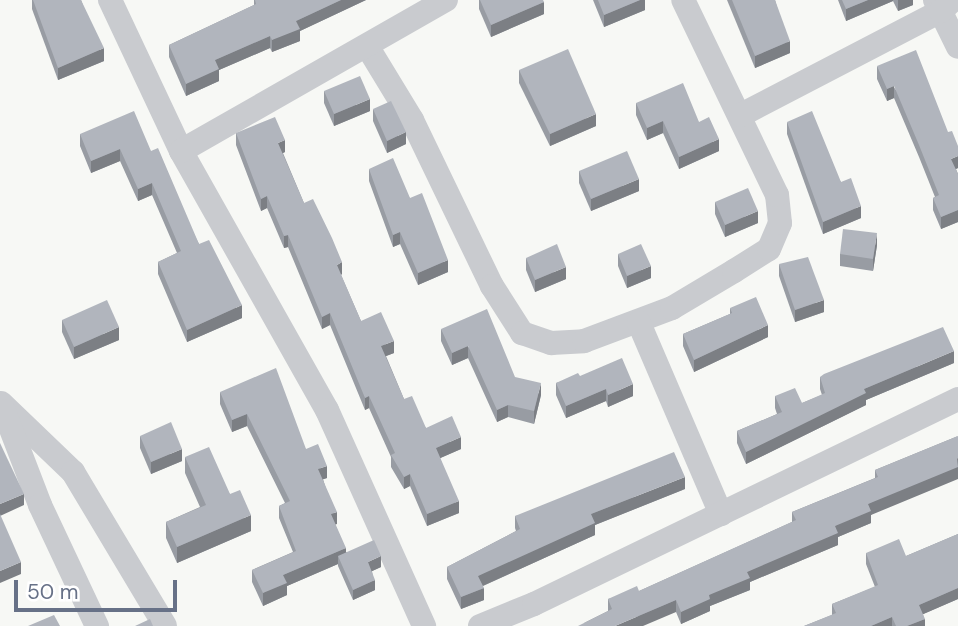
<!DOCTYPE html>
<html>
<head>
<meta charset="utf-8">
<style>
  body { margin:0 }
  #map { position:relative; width:958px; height:626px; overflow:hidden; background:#f7f8f5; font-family:"DM Sans",sans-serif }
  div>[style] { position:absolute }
  .minor>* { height:24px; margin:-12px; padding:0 12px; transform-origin:12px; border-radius:12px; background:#c9cbcf }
  .wall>* { inset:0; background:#989ca3 }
  .shaded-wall>* { inset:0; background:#7c7f84 }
  .building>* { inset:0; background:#b1b5bd }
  span { translate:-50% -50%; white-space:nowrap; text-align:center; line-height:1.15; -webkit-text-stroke:7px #fff; paint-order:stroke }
  .scale { position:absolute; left:14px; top:580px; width:163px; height:32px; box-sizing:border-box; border:4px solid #677187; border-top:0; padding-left:9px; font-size:21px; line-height:24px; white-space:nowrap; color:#677187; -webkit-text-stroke:5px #fff; paint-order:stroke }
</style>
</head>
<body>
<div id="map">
  <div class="minor">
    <i style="left:110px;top:0;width:167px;rotate:64.8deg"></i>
    <i style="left:181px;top:151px;width:297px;rotate:60.6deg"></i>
    <i style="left:327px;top:410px;width:237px;rotate:65.8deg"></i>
    <i style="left:935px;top:0;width:52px;rotate:63.9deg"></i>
    <i style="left:367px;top:46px;width:87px;rotate:58.7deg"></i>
    <i style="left:412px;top:120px;width:184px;rotate:64.3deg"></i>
    <i style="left:492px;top:286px;width:56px;rotate:57.4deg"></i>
    <i style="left:522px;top:333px;width:31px;rotate:19deg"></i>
    <i style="left:551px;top:343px;width:33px;rotate:-3deg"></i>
    <i style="left:584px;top:341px;width:94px;rotate:-20.6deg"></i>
    <i style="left:672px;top:308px;width:72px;rotate:-30.8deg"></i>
    <i style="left:734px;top:271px;width:41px;rotate:-32.2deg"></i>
    <i style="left:769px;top:249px;width:28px;rotate:-67deg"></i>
    <i style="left:780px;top:223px;width:28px;rotate:-96deg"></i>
    <i style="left:777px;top:195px;width:216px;rotate:-115.7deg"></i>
    <i style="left:741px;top:115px;width:225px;rotate:-27.5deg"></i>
    <i style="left:941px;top:11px;width:16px;rotate:-43deg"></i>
    <i style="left:181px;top:151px;width:305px;rotate:-29.7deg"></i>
    <i style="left:639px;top:323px;width:208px;rotate:66.8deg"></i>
    <i style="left:1px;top:403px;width:100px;rotate:43.8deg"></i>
    <i style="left:73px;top:472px;width:179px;rotate:59.1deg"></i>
    <i style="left:4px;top:411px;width:101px;rotate:69deg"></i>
    <i style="left:40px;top:505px;width:134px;rotate:64.8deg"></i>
    <i style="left:480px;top:626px;width:58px;rotate:-22.2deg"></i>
    <i style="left:534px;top:604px;width:471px;rotate:-25.8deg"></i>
  </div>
  <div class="wall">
    <i style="clip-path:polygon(32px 0,81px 0,104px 61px,58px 80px,32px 9px)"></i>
    <i style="clip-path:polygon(254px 0,366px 0,300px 31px,300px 41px,272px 52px,270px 48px,219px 70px,219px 81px,186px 96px,169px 57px,169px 45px,254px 5px)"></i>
    <i style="clip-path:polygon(479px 0,543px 0,544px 14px,491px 37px,479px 9px)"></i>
    <i style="clip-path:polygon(593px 0,645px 0,645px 10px,604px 27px)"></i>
    <i style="clip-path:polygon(727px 0,775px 0,790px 53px,755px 68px)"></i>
    <i style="clip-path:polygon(838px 0,913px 0,913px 5px,898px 11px,893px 1px,846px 21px)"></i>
    <i style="clip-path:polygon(877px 66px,958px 168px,956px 169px,958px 174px,958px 222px,941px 229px,933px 210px,933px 198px,935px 197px,919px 157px,894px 98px,887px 101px,877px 79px)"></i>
    <i style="clip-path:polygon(519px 70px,596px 126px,550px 146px,519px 83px)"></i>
    <i style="clip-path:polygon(324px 91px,370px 111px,334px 126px,324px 103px)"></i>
    <i style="clip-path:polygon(636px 103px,699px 122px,719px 151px,679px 169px,663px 133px,647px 140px,636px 115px)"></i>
    <i style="clip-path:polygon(373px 109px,406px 144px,387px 153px,373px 121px)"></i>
    <i style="clip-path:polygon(787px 122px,841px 182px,861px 218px,823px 234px,787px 134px)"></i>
    <i style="clip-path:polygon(236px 133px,285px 152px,283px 153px,304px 203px,342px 274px,341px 275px,361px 321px,394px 353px,386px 356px,404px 399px,426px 428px,461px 449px,440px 458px,459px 513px,427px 526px,410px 486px,404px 489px,391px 467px,391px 457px,369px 408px,365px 410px,330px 325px,322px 329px,288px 247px,284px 248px,267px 208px,261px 211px,236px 145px)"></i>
    <i style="clip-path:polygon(80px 134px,151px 151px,199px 244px,242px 318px,187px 342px,158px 274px,158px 262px,177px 253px,152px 195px,138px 201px,120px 161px,91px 173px,80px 146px)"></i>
    <i style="clip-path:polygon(369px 169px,410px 198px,448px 272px,418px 285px,400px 244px,393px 247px,369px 181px)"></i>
    <i style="clip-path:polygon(579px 171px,639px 191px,591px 211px,579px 183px)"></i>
    <i style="clip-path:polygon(715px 202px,758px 223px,725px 237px,715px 214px)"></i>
    <i style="clip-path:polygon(877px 245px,873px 271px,840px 266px,840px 254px)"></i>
    <i style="clip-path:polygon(618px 254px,651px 278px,627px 288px,618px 266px)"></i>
    <i style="clip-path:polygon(526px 258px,566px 279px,535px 292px,526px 270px)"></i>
    <i style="clip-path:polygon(779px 264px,824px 312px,795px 322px,779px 276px)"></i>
    <i style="clip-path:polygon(730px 308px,768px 337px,694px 372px,683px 346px,683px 334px,730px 314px)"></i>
    <i style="clip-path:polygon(62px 320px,119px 340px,74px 359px,62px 332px)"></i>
    <i style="clip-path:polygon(441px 329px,541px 395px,534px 424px,508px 417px,497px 422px,468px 358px,452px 365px,441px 341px)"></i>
    <i style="clip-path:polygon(954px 363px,866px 400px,866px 405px,746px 464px,737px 443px,737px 431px,777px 414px,775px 408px,775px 396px,802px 403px,822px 395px,820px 389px,820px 377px)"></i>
    <i style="clip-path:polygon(580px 376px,633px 396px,608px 407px,606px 401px,566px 418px,556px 395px,556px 383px)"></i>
    <i style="clip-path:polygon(220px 392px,306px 449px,327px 478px,323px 479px,337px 524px,335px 524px,346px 552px,381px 567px,372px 571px,375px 590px,353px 600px,338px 566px,338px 564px,287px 586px,287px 595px,263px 606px,252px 582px,252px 570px,293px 552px,279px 518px,279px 506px,285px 503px,247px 426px,232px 432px,220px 404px)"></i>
    <i style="clip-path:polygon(140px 436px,182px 461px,151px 474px,140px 448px)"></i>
    <i style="clip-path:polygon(958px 436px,871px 515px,871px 523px,838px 537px,838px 545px,750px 582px,750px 590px,710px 606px,710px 611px,681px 624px,676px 612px,584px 623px,608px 611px,608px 599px,639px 591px,792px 522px,792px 512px,875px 478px,875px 470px)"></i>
    <i style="clip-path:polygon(185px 457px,230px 494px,251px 531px,177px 563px,166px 538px,166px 522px,200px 507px,185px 473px)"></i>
    <i style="clip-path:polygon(685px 489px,595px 525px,595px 535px,483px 586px,484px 600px,461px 609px,447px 579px,447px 567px,516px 531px,515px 528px,515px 516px)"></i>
    <i style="clip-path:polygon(958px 534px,958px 599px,923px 614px,925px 626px,804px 626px,832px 615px,832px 604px,875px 587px,866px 564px,866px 553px,906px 556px)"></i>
  </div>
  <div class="shaded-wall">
    <i style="clip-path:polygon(341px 0,366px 0,300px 31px,300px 41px,272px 52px,272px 40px,296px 21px)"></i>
    <i style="clip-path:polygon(640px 0,645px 0,645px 10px,604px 27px,604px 15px)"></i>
    <i style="clip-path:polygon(868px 0,893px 0,893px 1px,846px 21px,846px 9px)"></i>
    <i style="clip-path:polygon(898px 0,913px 0,913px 5px,898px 11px)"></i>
    <i style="clip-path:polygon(544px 2px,544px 14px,491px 37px,491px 25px)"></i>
    <i style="clip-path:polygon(270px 36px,270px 48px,219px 70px,219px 81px,186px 96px,186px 84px,215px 60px)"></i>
    <i style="clip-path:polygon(790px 41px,790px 53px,755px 68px,755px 56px)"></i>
    <i style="clip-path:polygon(104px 48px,104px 61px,58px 80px,58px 68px)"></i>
    <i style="clip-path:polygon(894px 86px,894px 98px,887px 101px,887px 89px)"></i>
    <i style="clip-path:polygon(370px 99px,370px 111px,334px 126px,334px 114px)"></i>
    <i style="clip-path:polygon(596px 114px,596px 126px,550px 146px,550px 134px)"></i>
    <i style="clip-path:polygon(663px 121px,663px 133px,647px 140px,647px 128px)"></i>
    <i style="clip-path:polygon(406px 132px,406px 144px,387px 153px,387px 141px)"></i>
    <i style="clip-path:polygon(719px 139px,719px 151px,679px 169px,679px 157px)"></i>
    <i style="clip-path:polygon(285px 140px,285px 152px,278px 155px,278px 143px)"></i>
    <i style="clip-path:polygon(120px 149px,120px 161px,91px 173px,91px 161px)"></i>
    <i style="clip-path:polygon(958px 156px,958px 168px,951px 171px,951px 159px)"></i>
    <i style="clip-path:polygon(639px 179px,639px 191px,591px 211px,591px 199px)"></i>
    <i style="clip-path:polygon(152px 183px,152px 195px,138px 201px,138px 189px)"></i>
    <i style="clip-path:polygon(267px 196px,267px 208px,261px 211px,261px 199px)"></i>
    <i style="clip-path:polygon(861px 206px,861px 218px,823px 234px,823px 222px)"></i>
    <i style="clip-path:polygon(958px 210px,958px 222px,941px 229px,941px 217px)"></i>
    <i style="clip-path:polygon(758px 211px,758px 223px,725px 237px,725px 225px)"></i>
    <i style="clip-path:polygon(400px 232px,400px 244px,393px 247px,393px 235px)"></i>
    <i style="clip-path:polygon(877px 233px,877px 245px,873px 271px,873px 259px)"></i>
    <i style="clip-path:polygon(288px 235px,288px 247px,284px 248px,284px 236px)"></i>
    <i style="clip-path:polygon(448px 260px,448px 272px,418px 285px,418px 273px)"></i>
    <i style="clip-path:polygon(342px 262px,342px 274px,337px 277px,337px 265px)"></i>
    <i style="clip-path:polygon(651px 266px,651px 278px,627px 288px,627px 276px)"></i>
    <i style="clip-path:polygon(566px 267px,566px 279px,535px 292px,535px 280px)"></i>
    <i style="clip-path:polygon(824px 300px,824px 312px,795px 322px,795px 310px)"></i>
    <i style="clip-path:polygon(242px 305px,242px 318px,187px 342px,187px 330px)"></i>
    <i style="clip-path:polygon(330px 313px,330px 325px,322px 329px,322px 317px)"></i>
    <i style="clip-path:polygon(768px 325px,768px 337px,694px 372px,694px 360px)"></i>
    <i style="clip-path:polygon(119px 327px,119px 340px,74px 359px,74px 347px)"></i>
    <i style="clip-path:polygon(394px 341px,394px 353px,381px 358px,381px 346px)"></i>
    <i style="clip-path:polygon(468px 346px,468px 358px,452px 365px,452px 353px)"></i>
    <i style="clip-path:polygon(954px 351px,954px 363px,866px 400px,866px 405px,746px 464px,746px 452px,864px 389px)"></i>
    <i style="clip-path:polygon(541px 383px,541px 395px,534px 424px,534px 411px)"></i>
    <i style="clip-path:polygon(633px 384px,633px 396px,608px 407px,608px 395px)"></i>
    <i style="clip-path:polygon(606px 389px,606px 401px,566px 418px,566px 406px)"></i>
    <i style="clip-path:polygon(369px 396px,369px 408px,365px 410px,365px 398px)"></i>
    <i style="clip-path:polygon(508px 405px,508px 417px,497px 422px,497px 410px)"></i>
    <i style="clip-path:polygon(247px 414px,247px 426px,232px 432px,232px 420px)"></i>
    <i style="clip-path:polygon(461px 437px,461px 449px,436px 460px,436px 448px)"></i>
    <i style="clip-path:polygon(182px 449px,182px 461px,151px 474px,151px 462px)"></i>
    <i style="clip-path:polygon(958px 458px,958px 479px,871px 515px,871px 523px,838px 537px,838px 545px,750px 582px,750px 590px,710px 606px,710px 611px,681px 624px,681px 612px,747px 572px,835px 526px,868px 504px)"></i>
    <i style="clip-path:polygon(327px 466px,327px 478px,318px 481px,318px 469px)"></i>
    <i style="clip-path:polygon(410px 474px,410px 486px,404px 489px,404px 477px)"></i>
    <i style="clip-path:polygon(685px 477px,685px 489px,595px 525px,595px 535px,478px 588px,478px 576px,591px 514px)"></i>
    <i style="clip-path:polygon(24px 494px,24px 505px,0 516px,0 504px)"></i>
    <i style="clip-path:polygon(459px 501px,459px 513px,427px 526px,427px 514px)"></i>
    <i style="clip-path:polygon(337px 512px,337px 524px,331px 526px,331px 514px)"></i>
    <i style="clip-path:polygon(251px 515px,251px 531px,177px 563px,177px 547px)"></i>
    <i style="clip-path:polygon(346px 548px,346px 560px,338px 556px,338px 564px,287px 586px,287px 595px,263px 606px,263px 593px,283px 575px)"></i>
    <i style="clip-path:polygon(381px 556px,381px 567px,368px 573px,368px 562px)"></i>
    <i style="clip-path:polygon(21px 562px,21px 574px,0 583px,0 571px)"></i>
    <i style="clip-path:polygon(375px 580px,375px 590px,353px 600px,353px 590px)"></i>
    <i style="clip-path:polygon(484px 588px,484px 600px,461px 609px,461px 597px)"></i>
    <i style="clip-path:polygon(958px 588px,958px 599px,919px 616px,919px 605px)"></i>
    <i style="clip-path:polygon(676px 600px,676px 612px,643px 626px,615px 626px)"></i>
    <i style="clip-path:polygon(892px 617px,892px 626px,871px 626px)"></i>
    <i style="clip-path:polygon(925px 619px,925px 626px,907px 626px)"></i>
  </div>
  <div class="building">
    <i style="clip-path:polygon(33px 0,81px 0,104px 48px,58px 68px)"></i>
    <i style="clip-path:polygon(255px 0,341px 0,296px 21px,300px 29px,272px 40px,270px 36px,215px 60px,219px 69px,186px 84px,169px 45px,256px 4px)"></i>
    <i style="clip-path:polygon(480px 0,543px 0,544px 2px,491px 25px)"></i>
    <i style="clip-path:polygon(598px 0,640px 0,604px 15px)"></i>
    <i style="clip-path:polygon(732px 0,775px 0,790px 41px,755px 56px)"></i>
    <i style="clip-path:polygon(842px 0,868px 0,846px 9px)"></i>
    <i style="clip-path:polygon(568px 49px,596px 114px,550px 134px,519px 70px)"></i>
    <i style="clip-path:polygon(916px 50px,948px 132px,952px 131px,958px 146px,958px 156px,951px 159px,958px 174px,958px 210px,941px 217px,933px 198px,939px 195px,919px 145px,894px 86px,887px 89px,877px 66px)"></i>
    <i style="clip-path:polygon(360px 76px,370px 99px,334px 114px,324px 91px)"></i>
    <i style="clip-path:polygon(683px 83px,699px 122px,709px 117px,719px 139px,679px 157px,663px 121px,647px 128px,636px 103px)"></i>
    <i style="clip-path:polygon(391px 101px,406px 132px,387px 141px,373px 109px)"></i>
    <i style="clip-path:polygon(134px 111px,151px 151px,158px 148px,199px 244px,209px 240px,242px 305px,187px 330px,158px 262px,181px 251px,152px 183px,138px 189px,120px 149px,91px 161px,80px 134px)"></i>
    <i style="clip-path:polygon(812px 111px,841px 182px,851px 178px,861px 206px,823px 222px,787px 122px)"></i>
    <i style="clip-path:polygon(275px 117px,285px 140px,278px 143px,304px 203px,313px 199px,332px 238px,342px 262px,337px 265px,361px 321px,381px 312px,394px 341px,381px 346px,404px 399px,412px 396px,426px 428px,452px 416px,461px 437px,436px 448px,459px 501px,427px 514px,410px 474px,404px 477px,391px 455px,395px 453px,369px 396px,365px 398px,330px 313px,322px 317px,288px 235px,284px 236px,267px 196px,261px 199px,236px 133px)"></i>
    <i style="clip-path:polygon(627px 151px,639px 179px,591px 199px,579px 171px)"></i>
    <i style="clip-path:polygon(393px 158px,410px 198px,422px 193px,448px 260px,418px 273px,400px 232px,393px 235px,369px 169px)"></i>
    <i style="clip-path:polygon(748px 188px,758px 211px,725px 225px,715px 202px)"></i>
    <i style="clip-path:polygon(843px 229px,877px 233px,873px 259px,840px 254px)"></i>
    <i style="clip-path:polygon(557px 244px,566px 267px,535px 280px,526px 258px)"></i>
    <i style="clip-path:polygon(641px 244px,651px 266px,627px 276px,618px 254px)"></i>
    <i style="clip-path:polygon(808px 257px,824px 300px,795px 310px,779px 264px)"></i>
    <i style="clip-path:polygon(756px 297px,768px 325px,694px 360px,683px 334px,732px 313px,730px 308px)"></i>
    <i style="clip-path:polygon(107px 300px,119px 327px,74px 347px,62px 320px)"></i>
    <i style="clip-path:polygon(487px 309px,515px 377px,541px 383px,534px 411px,508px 405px,497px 410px,468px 346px,452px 353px,441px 329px)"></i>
    <i style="clip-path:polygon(943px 327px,954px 351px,864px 389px,866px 393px,746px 452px,737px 431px,782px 412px,775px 396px,795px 388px,802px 403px,825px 393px,820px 377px,824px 374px)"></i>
    <i style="clip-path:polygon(622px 358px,633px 384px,608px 395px,606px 389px,566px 406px,556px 383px,578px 373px,580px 376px)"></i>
    <i style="clip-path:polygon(276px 368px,306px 449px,318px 444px,327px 466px,318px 469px,337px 512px,331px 514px,346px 548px,283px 575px,287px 583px,263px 593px,252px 570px,296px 551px,279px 506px,290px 501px,247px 414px,232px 420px,220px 392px)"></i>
    <i style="clip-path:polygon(171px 422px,182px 449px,151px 462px,140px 436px)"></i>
    <i style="clip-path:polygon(958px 436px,958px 458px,957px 458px,958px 467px,868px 504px,871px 511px,835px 526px,838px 533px,747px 572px,750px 578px,709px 595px,710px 599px,681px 612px,676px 600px,615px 626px,578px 626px,612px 609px,608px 599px,637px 586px,639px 591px,796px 520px,792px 512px,878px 477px,875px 470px)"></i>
    <i style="clip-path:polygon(0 443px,24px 494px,0 504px)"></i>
    <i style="clip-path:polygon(209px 447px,230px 494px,240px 490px,251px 515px,177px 547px,166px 522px,206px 505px,185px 457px)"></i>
    <i style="clip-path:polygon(674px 452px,685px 477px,591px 514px,595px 523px,478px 576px,484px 588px,461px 597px,447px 567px,520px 529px,515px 516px)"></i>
    <i style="clip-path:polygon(0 514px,21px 562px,0 571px)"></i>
    <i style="clip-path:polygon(958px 534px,958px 588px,919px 605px,925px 619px,907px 626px,896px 626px,892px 617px,871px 626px,804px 626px,836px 613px,832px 604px,878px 585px,866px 553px,899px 539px,906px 556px)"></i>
    <i style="clip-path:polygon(374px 540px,381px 556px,368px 562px,375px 580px,353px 590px,338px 556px)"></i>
    <i style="clip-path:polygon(54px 615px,60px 626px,28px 626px)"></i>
    <i style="clip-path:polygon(150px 619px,153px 626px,135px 626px)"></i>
  </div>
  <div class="scale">50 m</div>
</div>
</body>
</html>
